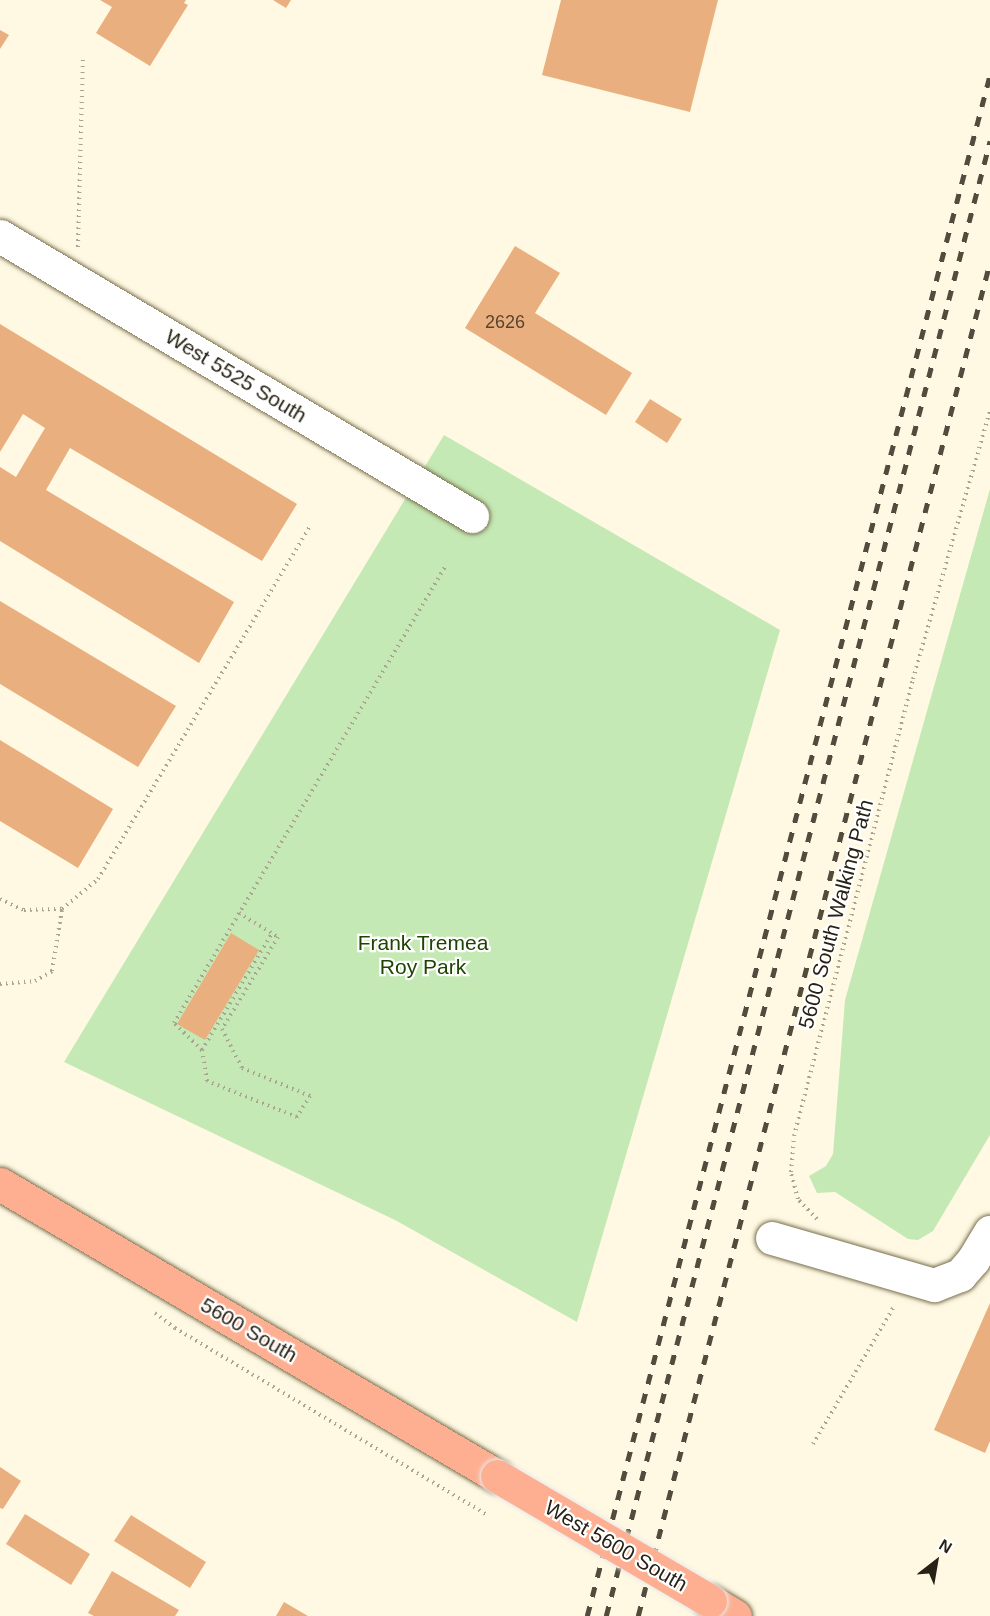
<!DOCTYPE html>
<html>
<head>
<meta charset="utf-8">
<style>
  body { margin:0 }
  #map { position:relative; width:990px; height:1616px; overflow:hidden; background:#fff9e3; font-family:Arial,sans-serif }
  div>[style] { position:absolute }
  .green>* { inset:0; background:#c5e9b4 }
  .building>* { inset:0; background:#eaaf7e }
  .path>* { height:4px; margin-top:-2px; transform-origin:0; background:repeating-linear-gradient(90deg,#a9a492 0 1.5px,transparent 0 6px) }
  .roads { filter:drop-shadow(0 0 2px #796f4e) drop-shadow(0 0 2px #796f4e) }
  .minor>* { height:33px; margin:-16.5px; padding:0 16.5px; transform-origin:16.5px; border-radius:16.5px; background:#fff }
  .major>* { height:33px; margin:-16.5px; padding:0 16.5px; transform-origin:16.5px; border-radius:16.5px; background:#feaf92 }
  .rail>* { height:4.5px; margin-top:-2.25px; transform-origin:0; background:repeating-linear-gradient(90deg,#514c3d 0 10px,transparent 0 20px) }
  .bridges { filter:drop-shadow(0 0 2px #e9e9e8) drop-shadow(0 0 2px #e9e9e8) }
  .major-bridge>* { height:33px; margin:-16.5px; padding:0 16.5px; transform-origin:16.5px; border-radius:16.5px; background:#feaf92 }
  span { translate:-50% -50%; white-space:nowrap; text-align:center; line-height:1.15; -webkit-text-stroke:4.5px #fff; paint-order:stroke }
  .number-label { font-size:18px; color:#57452f }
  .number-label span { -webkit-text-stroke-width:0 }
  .street-label { font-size:21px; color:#262215 }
  .park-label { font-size:21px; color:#1f4402 }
  .north { position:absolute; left:906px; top:1532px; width:60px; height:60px; -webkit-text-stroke:4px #fff; paint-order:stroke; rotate:31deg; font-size:16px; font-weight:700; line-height:24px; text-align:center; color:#262215 }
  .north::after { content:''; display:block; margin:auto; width:21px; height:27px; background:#262215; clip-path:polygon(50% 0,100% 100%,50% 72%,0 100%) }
</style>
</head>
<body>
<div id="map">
  <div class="green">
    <i style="clip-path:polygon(444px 435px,780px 630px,577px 1322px,395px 1220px,64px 1062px)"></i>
    <i style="clip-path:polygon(990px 489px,990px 1135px,933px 1231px,918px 1240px,908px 1239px,835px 1192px,817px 1193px,809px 1176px,826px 1166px,833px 1154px,845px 1000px)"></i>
  </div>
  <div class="building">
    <i style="clip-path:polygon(100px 0,186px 0,184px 3px,188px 5px,150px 66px,96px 33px,112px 7px)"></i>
    <i style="clip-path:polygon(273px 0,291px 0,286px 8px)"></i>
    <i style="clip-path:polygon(561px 0,718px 0,690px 112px,542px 75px)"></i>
    <i style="clip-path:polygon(0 30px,9px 35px,0 49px)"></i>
    <i style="clip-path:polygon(515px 246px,560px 273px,535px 313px,632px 373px,606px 415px,465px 328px)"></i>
    <i style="clip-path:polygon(0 324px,297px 504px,262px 561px,70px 448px,46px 490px,234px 602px,199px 663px,0 541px,0 467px,16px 477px,45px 428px,23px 414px,0 452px)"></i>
    <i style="clip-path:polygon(650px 399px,682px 419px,667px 443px,635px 422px)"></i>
    <i style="clip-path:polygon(0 601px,176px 706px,138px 767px,0 684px)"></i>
    <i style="clip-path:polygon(0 740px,113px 809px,78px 868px,0 821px)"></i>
    <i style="clip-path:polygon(231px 933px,259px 950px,205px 1040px,177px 1024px)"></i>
    <i style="clip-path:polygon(990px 1303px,990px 1441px,985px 1453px,934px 1430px)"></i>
    <i style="clip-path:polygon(0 1467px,21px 1481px,3px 1509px,0 1508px)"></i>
    <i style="clip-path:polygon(25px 1514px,90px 1554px,71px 1585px,6px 1544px)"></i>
    <i style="clip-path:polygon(131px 1515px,206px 1562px,190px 1588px,114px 1541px)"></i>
    <i style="clip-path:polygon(112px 1571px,179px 1610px,175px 1616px,94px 1616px,88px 1613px)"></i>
    <i style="clip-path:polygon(284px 1602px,308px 1616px,276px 1616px)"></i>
  </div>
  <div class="path">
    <i style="left:78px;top:247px;width:191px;rotate:-88.5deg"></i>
    <i style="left:0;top:899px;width:26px;rotate:25deg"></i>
    <i style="left:24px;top:910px;width:38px;rotate:-2deg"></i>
    <i style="left:239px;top:913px;width:46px;rotate:31.6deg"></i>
    <i style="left:278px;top:937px;width:108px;rotate:121.3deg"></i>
    <i style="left:222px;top:1029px;width:44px;rotate:62.9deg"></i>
    <i style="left:242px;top:1068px;width:74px;rotate:22.4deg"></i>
    <i style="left:310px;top:1096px;width:25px;rotate:122deg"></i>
    <i style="left:297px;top:1117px;width:97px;rotate:-158.2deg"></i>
    <i style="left:207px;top:1081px;width:31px;rotate:-99deg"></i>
    <i style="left:202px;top:1050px;width:136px;rotate:-59.1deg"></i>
    <i style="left:0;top:984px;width:35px;rotate:-5deg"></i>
    <i style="left:35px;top:981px;width:20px;rotate:-30deg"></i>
    <i style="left:52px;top:971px;width:63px;rotate:-80.8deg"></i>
    <i style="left:62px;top:909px;width:47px;rotate:-39.8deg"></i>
    <i style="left:98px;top:879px;width:410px;rotate:-59deg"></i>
    <i style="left:202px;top:1050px;width:39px;rotate:-136deg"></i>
    <i style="left:174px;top:1023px;width:530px;rotate:-59.28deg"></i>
    <i style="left:817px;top:1219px;width:28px;rotate:-134deg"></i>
    <i style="left:798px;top:1199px;width:28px;rotate:-105deg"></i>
    <i style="left:791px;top:1172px;width:36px;rotate:-85deg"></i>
    <i style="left:794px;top:1136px;width:472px;rotate:-75.4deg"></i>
    <i style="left:913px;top:679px;width:279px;rotate:-74deg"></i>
    <i style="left:155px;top:1313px;width:25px;rotate:37deg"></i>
    <i style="left:175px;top:1328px;width:364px;rotate:30.9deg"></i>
    <i style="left:813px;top:1444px;width:161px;rotate:-59.5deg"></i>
  </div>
  <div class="roads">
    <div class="minor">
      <i style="left:0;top:236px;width:549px;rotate:30.68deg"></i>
      <i style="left:772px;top:1238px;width:169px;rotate:16.2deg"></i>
      <i style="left:934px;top:1285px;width:28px;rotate:-21deg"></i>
      <i style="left:960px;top:1275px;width:20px;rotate:-49deg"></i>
      <i style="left:973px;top:1260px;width:33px;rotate:-59deg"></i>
    </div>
    <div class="major">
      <i style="left:0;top:1184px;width:576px;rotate:30.44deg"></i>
      <i style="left:710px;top:1601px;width:29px;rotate:31deg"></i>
    </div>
  </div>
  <div class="rail">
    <i style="left:587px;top:1616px;width:1594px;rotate:-75.35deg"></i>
    <i style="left:606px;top:1616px;width:1524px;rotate:-75.41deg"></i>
    <i style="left:638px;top:1616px;width:1399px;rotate:-75.43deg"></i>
  </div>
  <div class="bridges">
    <div class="major-bridge">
      <i style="left:497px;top:1476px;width:247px;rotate:30.4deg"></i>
    </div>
  </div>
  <div class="number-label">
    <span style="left:505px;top:322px">2626</span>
  </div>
  <div class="street-label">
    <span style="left:236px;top:376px;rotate:31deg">West 5525 South</span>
    <span style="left:836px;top:914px;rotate:-75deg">5600 South Walking Path</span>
    <span style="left:249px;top:1330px;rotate:30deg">5600 South</span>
    <span style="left:616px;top:1546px;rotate:30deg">West 5600 South</span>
  </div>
  <div class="park-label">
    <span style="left:423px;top:955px">Frank Tremea<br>Roy Park</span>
  </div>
  <div class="north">N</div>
</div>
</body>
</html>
